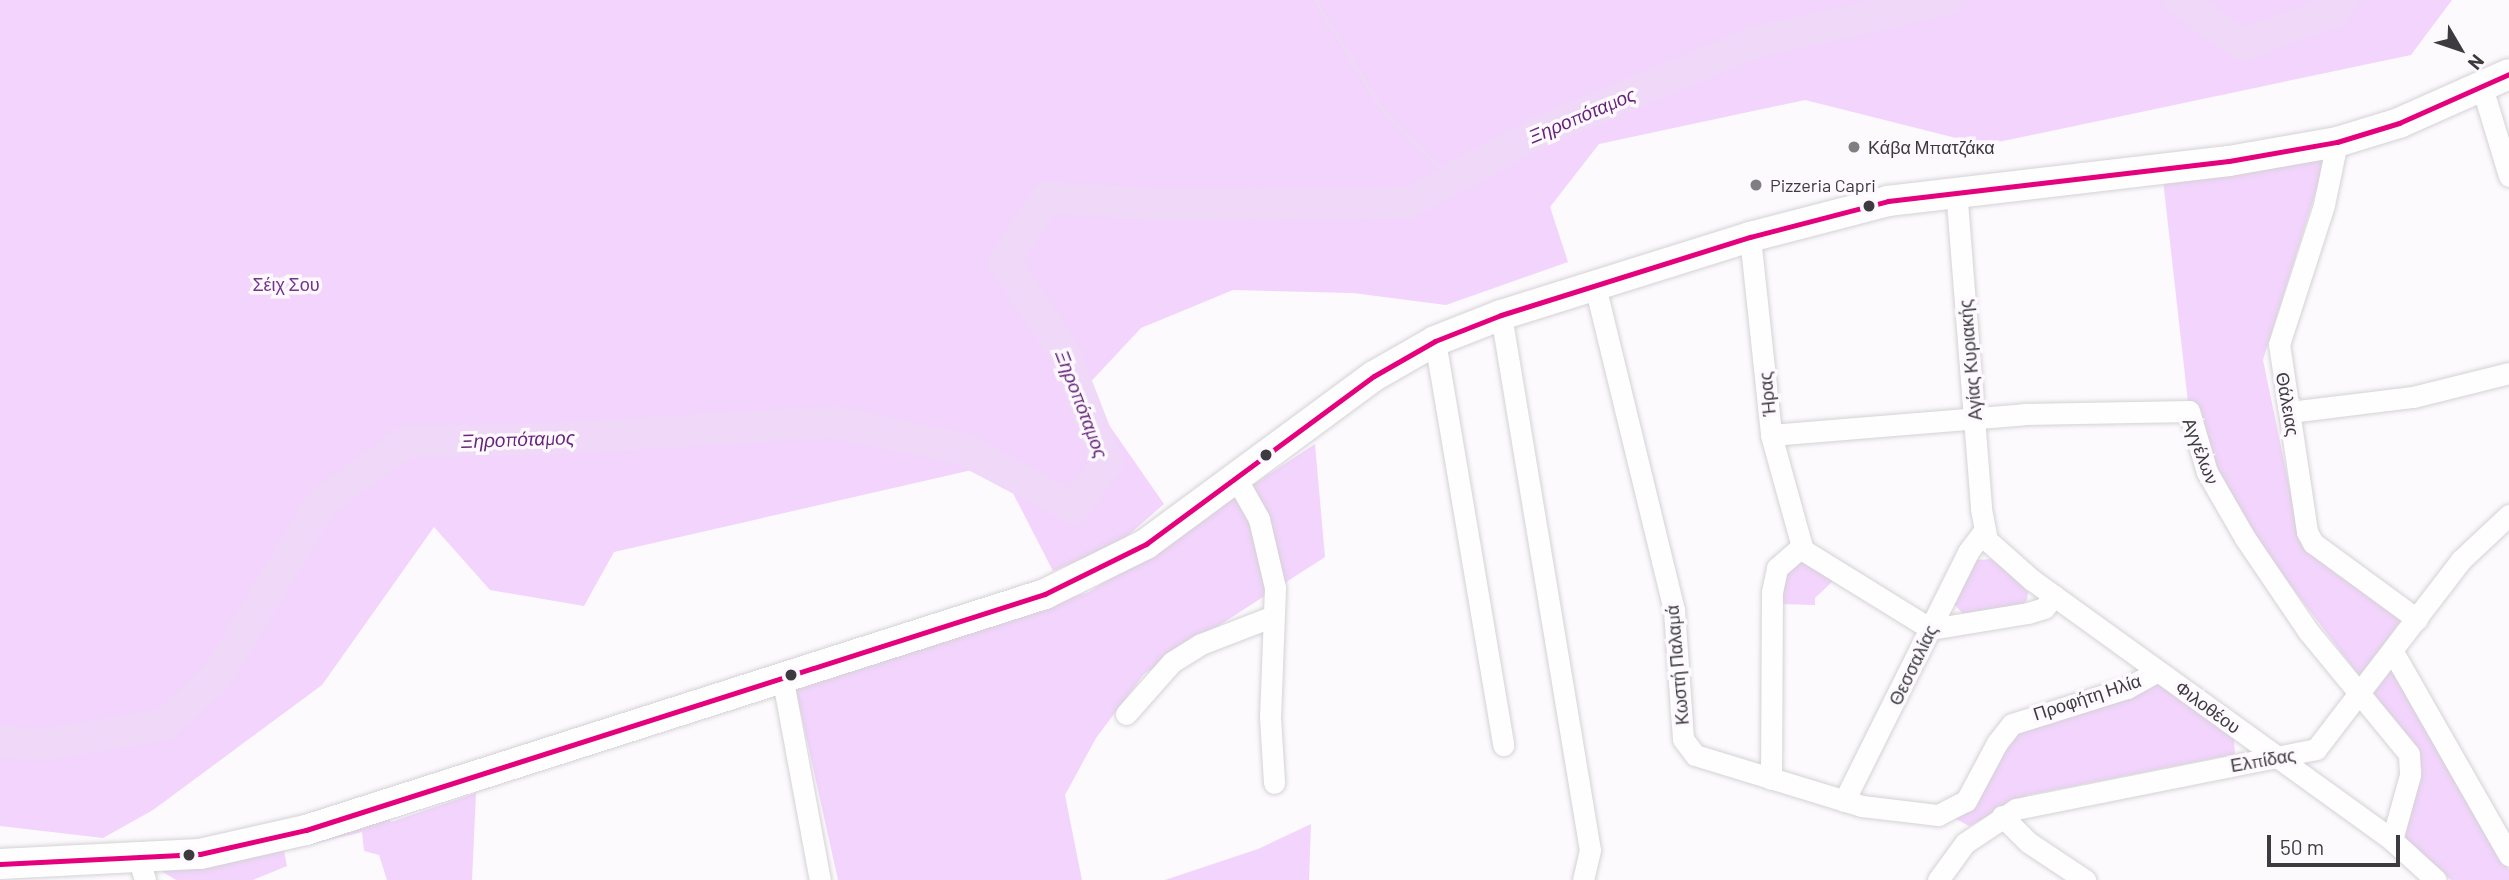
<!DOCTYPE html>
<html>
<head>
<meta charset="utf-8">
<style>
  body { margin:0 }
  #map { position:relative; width:2509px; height:880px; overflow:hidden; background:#fcfafd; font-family:Barlow,sans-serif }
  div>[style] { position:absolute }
  .green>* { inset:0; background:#f2d4fc }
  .stream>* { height:5px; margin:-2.5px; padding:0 2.5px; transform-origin:2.5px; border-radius:2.5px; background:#f0d8f8 }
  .river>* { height:32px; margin:-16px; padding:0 16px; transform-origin:16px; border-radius:16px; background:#f0d8f8 }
  .roads { filter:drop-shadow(0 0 2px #d4d2d5) drop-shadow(0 0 2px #d4d2d5) }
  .minor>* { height:21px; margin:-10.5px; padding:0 10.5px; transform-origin:10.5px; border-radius:10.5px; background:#fffeff }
  .secondary>* { height:30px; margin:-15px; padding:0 15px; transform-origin:15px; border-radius:15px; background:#fffeff }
  .bus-1>* { height:5px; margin:-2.5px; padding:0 2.5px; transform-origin:2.5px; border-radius:2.5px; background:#e5007d }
  .dots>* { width:19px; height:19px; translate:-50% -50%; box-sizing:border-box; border:4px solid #fdf9fe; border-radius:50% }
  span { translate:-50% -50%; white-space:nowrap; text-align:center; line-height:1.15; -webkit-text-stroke:7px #fdf9fe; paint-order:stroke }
  .poi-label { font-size:18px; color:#3e3b40 }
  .left { translate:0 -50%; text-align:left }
  .park-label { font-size:18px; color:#76338b }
  .street-label { font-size:18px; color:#3e3b40 }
  .water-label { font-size:19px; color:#67247b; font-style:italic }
  .north { position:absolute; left:2425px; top:14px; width:70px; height:70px; -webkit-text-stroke:5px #fdf9fe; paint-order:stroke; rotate:129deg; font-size:19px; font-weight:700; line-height:28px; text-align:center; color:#3e3b40 }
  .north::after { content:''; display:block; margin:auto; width:24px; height:32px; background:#3e3b40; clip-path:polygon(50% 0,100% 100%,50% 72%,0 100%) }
  .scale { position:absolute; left:2267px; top:835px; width:133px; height:32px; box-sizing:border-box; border:4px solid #3e3b40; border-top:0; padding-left:9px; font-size:21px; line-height:24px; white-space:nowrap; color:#3e3b40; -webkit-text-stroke:5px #fdf9fe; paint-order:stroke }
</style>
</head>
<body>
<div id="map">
  <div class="green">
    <i style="clip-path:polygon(0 0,2452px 0,2411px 55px,1984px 145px,1805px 100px,1599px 144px,1550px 207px,1568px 262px,1446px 305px,1353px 293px,1233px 290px,1141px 328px,1084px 389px,1164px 504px,1117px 545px,1053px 571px,998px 464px,614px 552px,584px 606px,490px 590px,434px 527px,322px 685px,153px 810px,103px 838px,0 826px)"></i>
    <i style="clip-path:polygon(2328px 153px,2263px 360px,2298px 528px,2405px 614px,2384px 645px,2452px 776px,2509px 870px,2509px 880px,2451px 880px,2404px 839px,2422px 770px,2418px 753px,2246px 527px,2189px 411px,2163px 180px)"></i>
    <i style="clip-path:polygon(1315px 444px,1325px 557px,1144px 674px,1096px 738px,1065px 795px,1082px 880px,838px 880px,794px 682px,1089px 592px)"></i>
    <i style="clip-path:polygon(1805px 559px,1835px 579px,1815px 598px,1815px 605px,1777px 604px,1778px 576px)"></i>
    <i style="clip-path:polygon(1994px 559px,2028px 592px,2027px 600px,2023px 605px,1963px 614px,1953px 603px,1973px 560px)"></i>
    <i style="clip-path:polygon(2158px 683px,2234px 739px,2235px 754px,2028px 795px,1969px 826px,1954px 818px,2014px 732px)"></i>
    <i style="clip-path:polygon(476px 793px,472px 880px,387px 880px,379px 855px,364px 851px,362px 832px,284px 851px,287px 866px,253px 880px,176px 880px,163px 872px,162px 866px,387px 811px,391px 822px)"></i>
    <i style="clip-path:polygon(1311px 824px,1309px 880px,1165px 880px,1258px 849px)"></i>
  </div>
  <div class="stream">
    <i style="left:1315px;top:0;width:123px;rotate:58.6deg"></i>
    <i style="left:1379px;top:105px;width:104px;rotate:46.2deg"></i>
  </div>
  <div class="river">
    <i style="left:2179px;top:0;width:78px;rotate:35.1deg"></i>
    <i style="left:2243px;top:45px;width:98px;rotate:-20.3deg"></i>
    <i style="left:2335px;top:11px;width:14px;rotate:-54deg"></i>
    <i style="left:0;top:741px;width:40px;rotate:5.7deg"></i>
    <i style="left:40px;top:745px;width:126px;rotate:-9.2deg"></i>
    <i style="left:164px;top:725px;width:70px;rotate:-42.1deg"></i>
    <i style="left:216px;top:678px;width:203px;rotate:-58.9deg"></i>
    <i style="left:321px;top:504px;width:104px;rotate:-36.4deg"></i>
    <i style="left:405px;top:442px;width:142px;rotate:-1.2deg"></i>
    <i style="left:547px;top:439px;width:288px;rotate:-3.4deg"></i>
    <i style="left:834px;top:422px;width:132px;rotate:11.8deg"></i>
    <i style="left:963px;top:449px;width:126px;rotate:28deg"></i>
    <i style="left:1074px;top:508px;width:56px;rotate:-53.7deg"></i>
    <i style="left:1107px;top:463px;width:121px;rotate:-111.3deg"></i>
    <i style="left:1063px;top:350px;width:107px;rotate:-123.5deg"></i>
    <i style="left:1004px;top:261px;width:77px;rotate:-56.1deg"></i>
    <i style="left:1047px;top:197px;width:111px;rotate:4.1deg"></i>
    <i style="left:1158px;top:205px;width:250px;rotate:-0.5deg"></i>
    <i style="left:1408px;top:203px;width:145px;rotate:-28.5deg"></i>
    <i style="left:1535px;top:134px;width:238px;rotate:-22.7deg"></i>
    <i style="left:1755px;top:42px;width:196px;rotate:-12.4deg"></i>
  </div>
  <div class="roads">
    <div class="minor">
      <i style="left:2482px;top:87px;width:93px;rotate:73.1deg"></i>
      <i style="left:2337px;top:142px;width:64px;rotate:101.7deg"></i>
      <i style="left:2324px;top:205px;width:146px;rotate:107.9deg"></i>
      <i style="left:2279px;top:344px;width:190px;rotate:81.5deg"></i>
      <i style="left:2307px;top:532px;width:13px;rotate:61deg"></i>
      <i style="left:2313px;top:543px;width:129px;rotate:36.2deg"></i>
      <i style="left:1956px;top:189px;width:321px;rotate:85.5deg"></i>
      <i style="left:1981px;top:509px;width:32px;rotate:79deg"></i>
      <i style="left:1987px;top:540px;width:60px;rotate:41.6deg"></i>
      <i style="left:2032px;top:580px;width:444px;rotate:35.8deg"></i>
      <i style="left:2392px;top:840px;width:59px;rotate:42.3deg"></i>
      <i style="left:1750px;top:237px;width:199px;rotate:83.9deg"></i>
      <i style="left:1771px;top:435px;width:119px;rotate:74.5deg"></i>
      <i style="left:1803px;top:550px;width:150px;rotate:31.7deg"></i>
      <i style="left:1931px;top:629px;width:98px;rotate:-9.4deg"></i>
      <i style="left:2028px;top:613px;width:17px;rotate:-17deg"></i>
      <i style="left:2044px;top:608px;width:16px;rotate:-50deg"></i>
      <i style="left:1595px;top:286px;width:333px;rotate:76.3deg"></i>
      <i style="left:1674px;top:610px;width:129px;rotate:86deg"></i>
      <i style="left:1683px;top:739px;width:20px;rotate:53deg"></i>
      <i style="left:1695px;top:755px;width:175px;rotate:17deg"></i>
      <i style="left:1862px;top:806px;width:77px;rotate:6.8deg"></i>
      <i style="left:1938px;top:815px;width:31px;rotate:-27deg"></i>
      <i style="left:1966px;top:801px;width:66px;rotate:-61.9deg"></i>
      <i style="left:1997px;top:743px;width:24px;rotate:-52deg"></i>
      <i style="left:2012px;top:724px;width:121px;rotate:-17.4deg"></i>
      <i style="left:2127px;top:688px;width:35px;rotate:-29deg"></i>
      <i style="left:1501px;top:315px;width:542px;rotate:80.56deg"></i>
      <i style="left:1590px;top:850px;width:31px;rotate:103deg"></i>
      <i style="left:1435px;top:341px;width:410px;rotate:80.4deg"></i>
      <i style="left:2290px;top:412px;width:124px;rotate:-7deg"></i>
      <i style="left:2413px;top:397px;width:99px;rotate:-14deg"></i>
      <i style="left:1771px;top:435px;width:254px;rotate:-4.7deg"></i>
      <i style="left:2024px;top:414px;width:165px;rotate:-1deg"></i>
      <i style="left:2189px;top:411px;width:64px;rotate:73.6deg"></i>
      <i style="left:2207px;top:472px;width:76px;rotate:60.1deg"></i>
      <i style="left:2245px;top:538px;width:112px;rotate:55.9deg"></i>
      <i style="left:2308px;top:631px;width:159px;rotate:50.6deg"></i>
      <i style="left:2409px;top:754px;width:21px;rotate:87deg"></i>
      <i style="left:2410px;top:775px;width:67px;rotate:105.5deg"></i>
      <i style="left:1236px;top:478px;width:47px;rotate:60.7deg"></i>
      <i style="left:1259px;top:519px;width:71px;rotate:76.9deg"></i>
      <i style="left:1275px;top:588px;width:129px;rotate:92.2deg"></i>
      <i style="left:1270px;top:717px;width:66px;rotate:86.5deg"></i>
      <i style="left:2393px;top:652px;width:234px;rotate:60.3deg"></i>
      <i style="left:783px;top:681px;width:202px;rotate:79.5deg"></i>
      <i style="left:1126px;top:714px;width:69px;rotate:-48.5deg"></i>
      <i style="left:1172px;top:662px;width:34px;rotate:-32deg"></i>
      <i style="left:1201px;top:644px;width:75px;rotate:-21.1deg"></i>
      <i style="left:1771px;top:779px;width:187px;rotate:-89.7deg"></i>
      <i style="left:1772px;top:592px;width:25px;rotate:-78deg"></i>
      <i style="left:1777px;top:568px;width:32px;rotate:-41deg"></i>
      <i style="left:1844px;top:801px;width:278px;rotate:-63.5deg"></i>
      <i style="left:1968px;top:552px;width:26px;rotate:-53deg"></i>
      <i style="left:2002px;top:816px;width:37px;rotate:45deg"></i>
      <i style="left:2028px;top:842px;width:69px;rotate:33.7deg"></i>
      <i style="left:139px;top:860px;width:21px;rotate:73deg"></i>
      <i style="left:1938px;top:880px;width:46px;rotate:-53.9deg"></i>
      <i style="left:1965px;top:843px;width:61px;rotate:-33.7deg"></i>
      <i style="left:2016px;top:809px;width:306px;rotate:-11.3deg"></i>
      <i style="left:2316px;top:749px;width:238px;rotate:-52.5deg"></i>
      <i style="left:2461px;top:560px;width:66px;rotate:-43.2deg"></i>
    </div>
    <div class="secondary">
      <i style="left:0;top:864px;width:200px;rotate:-2.9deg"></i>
      <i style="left:200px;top:854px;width:109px;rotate:-12.8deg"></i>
      <i style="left:306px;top:830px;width:776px;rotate:-17.71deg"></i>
      <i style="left:1045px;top:594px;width:113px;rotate:-26.3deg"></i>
      <i style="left:1146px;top:544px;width:283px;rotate:-36.4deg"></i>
      <i style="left:1374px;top:376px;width:70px;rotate:-29.8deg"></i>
      <i style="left:1435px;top:341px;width:71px;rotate:-21.5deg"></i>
      <i style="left:1501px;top:315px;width:261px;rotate:-17.4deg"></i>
      <i style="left:1750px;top:237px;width:143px;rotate:-14.6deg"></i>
      <i style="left:1888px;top:201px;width:343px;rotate:-6.7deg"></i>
      <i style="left:2229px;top:161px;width:110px;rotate:-10deg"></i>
      <i style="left:2337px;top:142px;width:65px;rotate:-17deg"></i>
      <i style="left:2399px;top:123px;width:120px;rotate:-24deg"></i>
    </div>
  </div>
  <div class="bus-1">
    <i style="left:0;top:864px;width:200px;rotate:-2.9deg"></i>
    <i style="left:200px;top:854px;width:109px;rotate:-12.8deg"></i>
    <i style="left:306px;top:830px;width:776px;rotate:-17.71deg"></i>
    <i style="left:1045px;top:594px;width:113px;rotate:-26.3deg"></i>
    <i style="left:1146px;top:544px;width:283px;rotate:-36.4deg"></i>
    <i style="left:1374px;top:376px;width:70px;rotate:-29.8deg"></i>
    <i style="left:1435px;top:341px;width:71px;rotate:-21.5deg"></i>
    <i style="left:1501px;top:315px;width:261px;rotate:-17.4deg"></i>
    <i style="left:1750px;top:237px;width:143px;rotate:-14.6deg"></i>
    <i style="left:1888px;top:201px;width:343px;rotate:-6.7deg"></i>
    <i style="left:2229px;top:161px;width:110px;rotate:-10deg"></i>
    <i style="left:2337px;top:142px;width:65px;rotate:-17deg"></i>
    <i style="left:2399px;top:123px;width:120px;rotate:-24deg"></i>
  </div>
  <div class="dots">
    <i style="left:1854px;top:147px;background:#807e82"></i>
    <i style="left:1756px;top:185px;background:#807e82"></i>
    <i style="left:1869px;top:206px;background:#3e3b40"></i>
    <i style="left:1266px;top:455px;background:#3e3b40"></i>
    <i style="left:791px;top:675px;background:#3e3b40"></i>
    <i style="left:189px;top:855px;background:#3e3b40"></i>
  </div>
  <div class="poi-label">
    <span class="left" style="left:1868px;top:147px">Κάβα Μπατζάκα</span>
    <span class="left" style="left:1770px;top:185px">Pizzeria Capri</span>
  </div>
  <div class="park-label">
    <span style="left:286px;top:284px">Σέιχ Σου</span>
  </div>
  <div class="street-label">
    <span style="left:1970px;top:360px;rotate:-95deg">Αγίας Κυριακής</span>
    <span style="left:1767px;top:394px;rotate:-96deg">Ήρας</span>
    <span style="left:2288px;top:404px;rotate:80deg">Θάλειας</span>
    <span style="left:2201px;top:451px;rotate:69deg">Αγγέλων</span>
    <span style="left:1677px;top:665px;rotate:-95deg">Κωστή Παλαμά</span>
    <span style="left:1913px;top:665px;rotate:-64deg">Θεσσαλίας</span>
    <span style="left:2087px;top:697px;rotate:-18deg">Προφήτη Ηλία</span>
    <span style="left:2208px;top:707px;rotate:36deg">Φιλοθέου</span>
    <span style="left:2263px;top:760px;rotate:-10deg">Ελπίδας</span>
  </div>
  <div class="water-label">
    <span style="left:1582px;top:115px;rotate:-23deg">Ξηροπόταμος</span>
    <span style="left:1082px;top:404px;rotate:69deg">Ξηροπόταμος</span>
    <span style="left:518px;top:439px;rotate:-2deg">Ξηροπόταμος</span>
  </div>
  <div class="north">N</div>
  <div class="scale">50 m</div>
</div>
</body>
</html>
